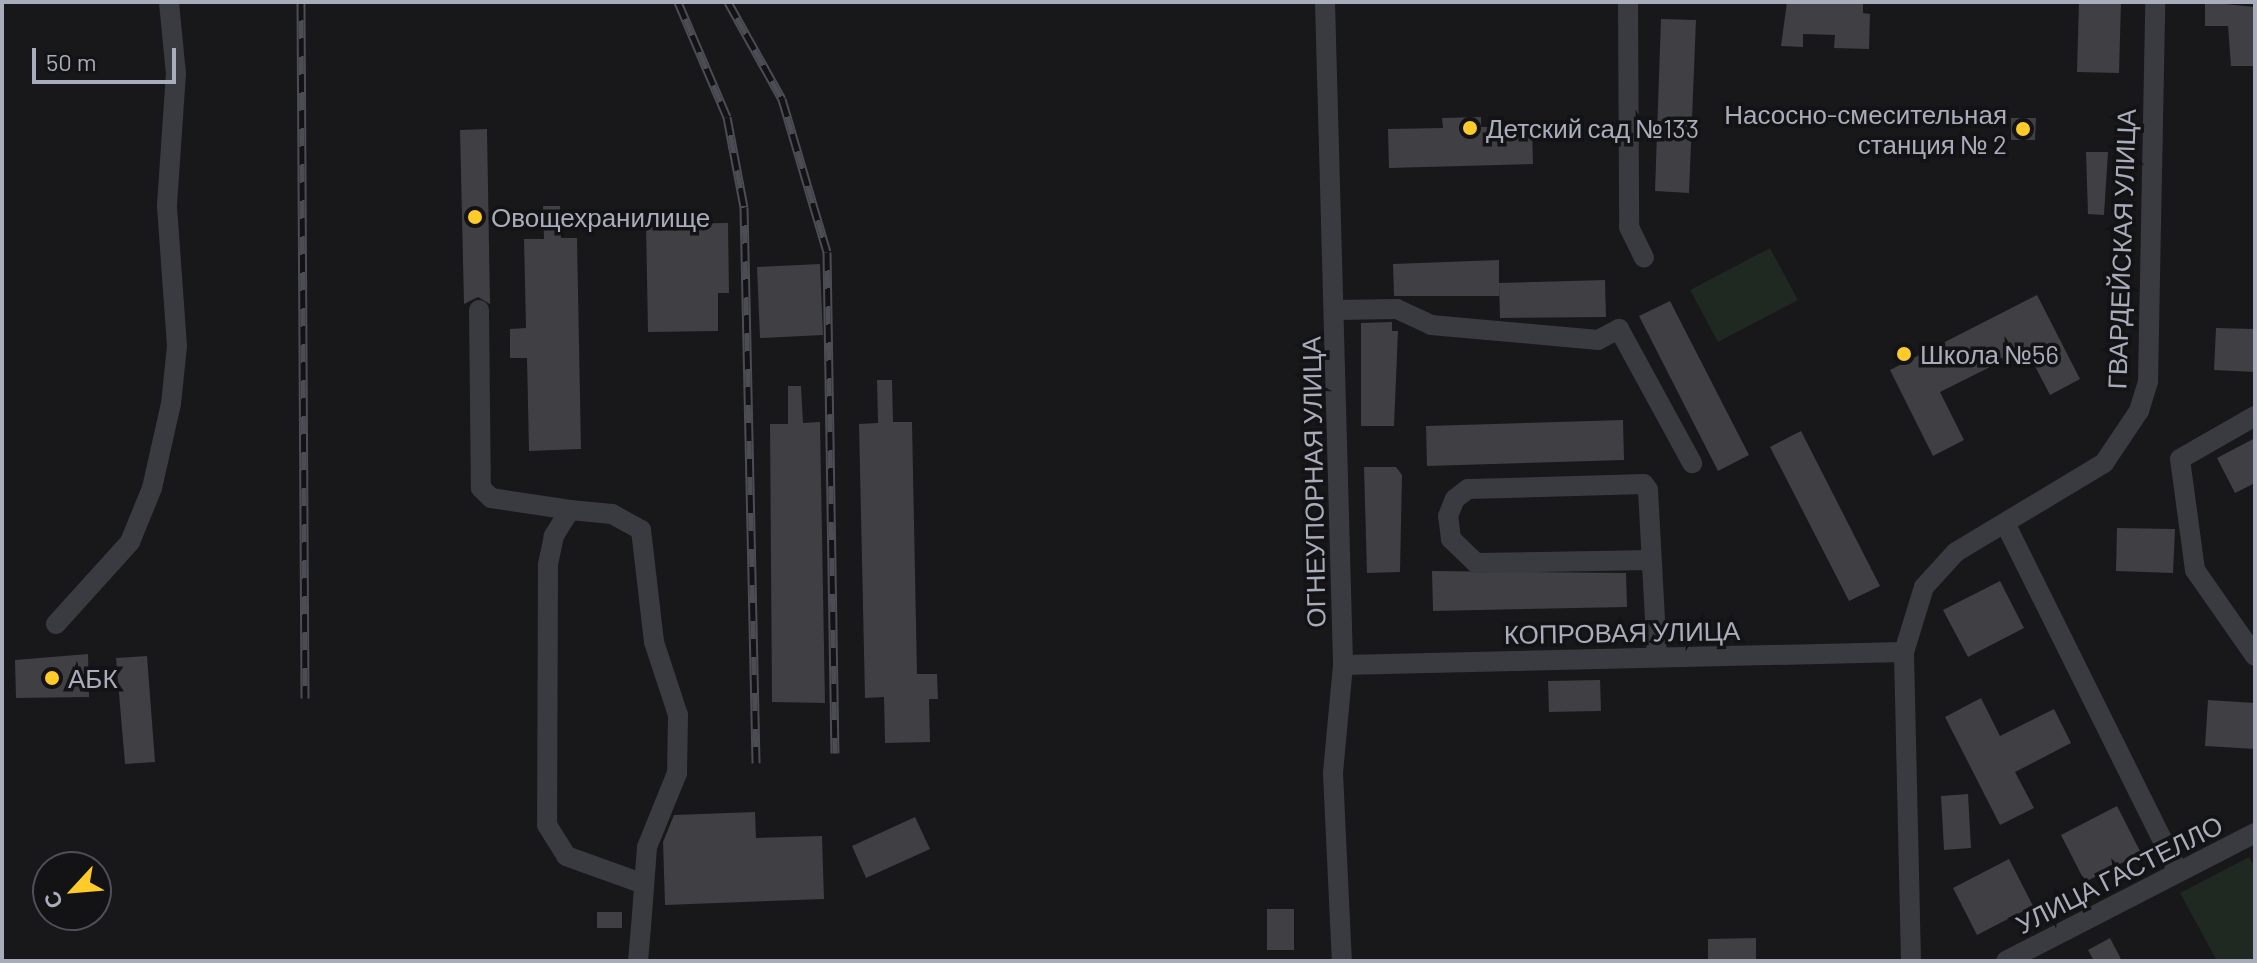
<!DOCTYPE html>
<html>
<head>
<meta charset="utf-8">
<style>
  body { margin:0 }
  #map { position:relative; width:2257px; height:963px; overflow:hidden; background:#18171a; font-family:Barlow,sans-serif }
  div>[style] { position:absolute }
  .green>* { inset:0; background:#1f2821 }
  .building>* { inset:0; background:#3f3f44 }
  .minor>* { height:20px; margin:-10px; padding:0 10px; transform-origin:10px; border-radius:10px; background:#3a3a41 }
  .rail>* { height:9px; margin-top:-4.5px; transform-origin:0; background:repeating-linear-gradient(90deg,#131215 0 18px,#4b4c54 0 36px); box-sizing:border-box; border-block:2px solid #4b4c54 }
  .dots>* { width:22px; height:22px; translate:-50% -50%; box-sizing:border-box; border:4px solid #131215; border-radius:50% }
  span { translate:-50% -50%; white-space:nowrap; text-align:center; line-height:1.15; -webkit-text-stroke:7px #131215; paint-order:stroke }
  .poi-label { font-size:26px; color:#a9acba }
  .right { translate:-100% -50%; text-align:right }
  .left { translate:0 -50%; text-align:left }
  .street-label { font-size:26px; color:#a9acba }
  .frame { position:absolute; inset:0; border:4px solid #a9acba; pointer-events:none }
  .north { position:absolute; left:32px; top:851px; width:80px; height:80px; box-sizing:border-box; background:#131215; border:2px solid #4f5057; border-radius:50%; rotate:244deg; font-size:22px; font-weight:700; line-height:32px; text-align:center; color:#a9acba }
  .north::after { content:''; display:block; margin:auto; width:28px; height:36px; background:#fecb2b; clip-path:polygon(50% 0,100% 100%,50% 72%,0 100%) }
  .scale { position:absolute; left:32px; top:48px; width:144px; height:36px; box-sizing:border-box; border:4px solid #a9acba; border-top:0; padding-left:10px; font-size:24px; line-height:28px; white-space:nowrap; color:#a9acba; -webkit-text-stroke:6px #131215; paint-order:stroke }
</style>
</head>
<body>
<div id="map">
  <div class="green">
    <i style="clip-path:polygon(1770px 248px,1798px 300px,1718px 342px,1690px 290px)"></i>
    <i style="clip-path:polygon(2249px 857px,2255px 868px,2255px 961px,2217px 961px,2180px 893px)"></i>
  </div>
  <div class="building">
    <i style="clip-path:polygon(1787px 2px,1863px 2px,1863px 13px,1870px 14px,1869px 49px,1834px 48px,1835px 35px,1803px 34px,1803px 47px,1781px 46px)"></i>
    <i style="clip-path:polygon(2079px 2px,2121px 2px,2119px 73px,2077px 72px)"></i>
    <i style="clip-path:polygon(2205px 2px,2255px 7px,2255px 66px,2231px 66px,2228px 26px,2205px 26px)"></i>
    <i style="clip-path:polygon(1661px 19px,1696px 20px,1689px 193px,1655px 191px)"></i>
    <i style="clip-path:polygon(1481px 117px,1481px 127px,1532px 126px,1533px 164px,1389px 168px,1388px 129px,1443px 128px,1442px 118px)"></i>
    <i style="clip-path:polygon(2011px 118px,2036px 118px,2035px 140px,2011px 140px)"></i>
    <i style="clip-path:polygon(487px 129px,490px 304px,478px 297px,464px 304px,460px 130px)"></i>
    <i style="clip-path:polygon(2086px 152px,2108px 152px,2104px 215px,2088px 214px)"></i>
    <i style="clip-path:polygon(543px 206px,560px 206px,561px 238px,577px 238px,581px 449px,529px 451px,527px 358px,510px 358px,510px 329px,526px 328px,524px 239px,544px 239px)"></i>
    <i style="clip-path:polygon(728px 223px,729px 293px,718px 293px,718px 331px,648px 332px,646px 224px)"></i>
    <i style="clip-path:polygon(1499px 260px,1499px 296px,1394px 296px,1393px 264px)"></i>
    <i style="clip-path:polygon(820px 264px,823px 335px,760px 338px,757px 267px)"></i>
    <i style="clip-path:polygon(1605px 280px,1606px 317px,1500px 318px,1499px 283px)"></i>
    <i style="clip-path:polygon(2037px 295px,2080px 379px,2050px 395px,2026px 349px,1940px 392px,1964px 440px,1933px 456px,1890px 370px)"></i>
    <i style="clip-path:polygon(1670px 301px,1749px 455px,1718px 471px,1639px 316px)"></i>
    <i style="clip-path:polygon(1392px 322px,1392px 331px,1398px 331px,1394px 426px,1361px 426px,1361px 323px)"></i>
    <i style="clip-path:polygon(2216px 328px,2255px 329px,2255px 372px,2214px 370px)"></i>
    <i style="clip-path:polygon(877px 380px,892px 380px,893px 422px,912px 422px,917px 674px,937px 674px,938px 699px,929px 699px,930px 742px,885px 743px,884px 697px,865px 698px,859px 424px,878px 423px)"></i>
    <i style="clip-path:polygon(788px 386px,801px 386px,803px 423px,820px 422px,825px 703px,772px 702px,770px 424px,788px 424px)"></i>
    <i style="clip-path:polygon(1623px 420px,1624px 460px,1427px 466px,1426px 426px)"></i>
    <i style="clip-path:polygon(1801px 431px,1880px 586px,1849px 601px,1770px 447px)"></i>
    <i style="clip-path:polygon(2255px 438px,2255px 483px,2235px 493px,2217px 458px)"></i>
    <i style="clip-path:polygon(1364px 467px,1396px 467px,1402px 475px,1400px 572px,1367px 573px)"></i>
    <i style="clip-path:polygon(2117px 528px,2175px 529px,2173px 573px,2116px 571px)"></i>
    <i style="clip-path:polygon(1432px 571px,1626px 573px,1627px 607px,1433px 611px)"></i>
    <i style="clip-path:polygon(2000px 581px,2024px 628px,1968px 657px,1943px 610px)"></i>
    <i style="clip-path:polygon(88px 654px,89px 697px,16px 698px,15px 660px)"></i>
    <i style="clip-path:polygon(147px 656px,155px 762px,125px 764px,116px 658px)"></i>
    <i style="clip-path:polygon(1600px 680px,1601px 711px,1549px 712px,1548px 681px)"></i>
    <i style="clip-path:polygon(1981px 698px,2000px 736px,2054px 709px,2071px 743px,2015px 772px,2034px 808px,2000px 825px,1945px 717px)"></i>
    <i style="clip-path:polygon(2208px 700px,2255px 703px,2255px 749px,2205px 746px)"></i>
    <i style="clip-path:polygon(1968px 794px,1971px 848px,1944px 850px,1941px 796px)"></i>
    <i style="clip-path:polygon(2117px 806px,2141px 853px,2085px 882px,2061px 835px)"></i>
    <i style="clip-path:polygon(755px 812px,756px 838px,822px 836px,824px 899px,665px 905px,663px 842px,674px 815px)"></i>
    <i style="clip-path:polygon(915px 817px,930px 849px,866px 878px,852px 846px)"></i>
    <i style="clip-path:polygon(2009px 859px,2033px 906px,1977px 935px,1953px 888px)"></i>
    <i style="clip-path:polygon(1267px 909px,1294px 909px,1294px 950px,1267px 950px)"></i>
    <i style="clip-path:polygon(597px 912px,622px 912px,622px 928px,597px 928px)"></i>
    <i style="clip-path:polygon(1756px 938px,1756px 961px,1708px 961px,1708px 939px)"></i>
    <i style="clip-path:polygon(2110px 938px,2122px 961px,2094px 961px,2088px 950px)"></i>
  </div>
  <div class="minor">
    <i style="left:1325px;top:2px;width:663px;rotate:88.44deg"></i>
    <i style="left:1343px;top:665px;width:108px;rotate:95.3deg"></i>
    <i style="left:1333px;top:773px;width:188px;rotate:87.3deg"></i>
    <i style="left:1628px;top:2px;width:225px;rotate:89.7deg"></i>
    <i style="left:1629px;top:227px;width:34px;rotate:64deg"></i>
    <i style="left:479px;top:310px;width:178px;rotate:89.4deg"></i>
    <i style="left:481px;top:488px;width:14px;rotate:45deg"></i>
    <i style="left:491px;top:498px;width:80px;rotate:8.6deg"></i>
    <i style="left:1335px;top:310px;width:62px;rotate:-0.9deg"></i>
    <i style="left:1397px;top:309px;width:38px;rotate:25deg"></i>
    <i style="left:1431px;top:325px;width:168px;rotate:5.1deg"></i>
    <i style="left:1598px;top:340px;width:24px;rotate:-28deg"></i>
    <i style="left:1619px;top:329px;width:153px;rotate:61.4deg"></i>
    <i style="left:2255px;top:416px;width:86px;rotate:150.2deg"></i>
    <i style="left:2180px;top:459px;width:112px;rotate:82.3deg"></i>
    <i style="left:2195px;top:570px;width:105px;rotate:55.1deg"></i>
    <i style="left:2006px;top:525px;width:387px;rotate:63.6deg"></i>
    <i style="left:1651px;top:560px;width:175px;rotate:179deg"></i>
    <i style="left:1476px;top:563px;width:35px;rotate:-136deg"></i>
    <i style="left:1451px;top:539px;width:23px;rotate:-97deg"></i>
    <i style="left:1448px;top:516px;width:18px;rotate:-68deg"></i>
    <i style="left:1455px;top:499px;width:16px;rotate:-38deg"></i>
    <i style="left:1468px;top:489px;width:176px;rotate:-1.6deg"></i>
    <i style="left:1644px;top:484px;width:7px;rotate:56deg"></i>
    <i style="left:1648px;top:490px;width:167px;rotate:86.9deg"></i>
    <i style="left:56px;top:624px;width:110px;rotate:-47.9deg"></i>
    <i style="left:130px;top:542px;width:58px;rotate:-67.8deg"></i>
    <i style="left:152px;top:488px;width:86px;rotate:-77.3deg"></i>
    <i style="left:171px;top:404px;width:58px;rotate:-84.1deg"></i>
    <i style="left:177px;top:346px;width:141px;rotate:-94.1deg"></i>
    <i style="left:167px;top:205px;width:131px;rotate:-86.1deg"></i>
    <i style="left:176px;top:74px;width:72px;rotate:-95.6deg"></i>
    <i style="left:1343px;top:665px;width:561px;rotate:-1.33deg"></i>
    <i style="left:638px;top:961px;width:34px;rotate:-85deg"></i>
    <i style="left:641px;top:927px;width:80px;rotate:-85.7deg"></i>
    <i style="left:647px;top:847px;width:80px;rotate:-67.9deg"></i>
    <i style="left:677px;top:773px;width:58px;rotate:-89deg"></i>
    <i style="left:678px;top:715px;width:77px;rotate:-108.2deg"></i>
    <i style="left:654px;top:642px;width:113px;rotate:-96.6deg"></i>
    <i style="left:641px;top:530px;width:33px;rotate:-151deg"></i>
    <i style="left:612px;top:514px;width:42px;rotate:-174.6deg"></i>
    <i style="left:570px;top:510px;width:31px;rotate:122deg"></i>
    <i style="left:554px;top:536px;width:30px;rotate:102deg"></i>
    <i style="left:548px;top:565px;width:260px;rotate:90.2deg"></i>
    <i style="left:547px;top:825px;width:36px;rotate:58deg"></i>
    <i style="left:566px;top:856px;width:83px;rotate:19.7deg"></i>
    <i style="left:1911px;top:961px;width:309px;rotate:-91.3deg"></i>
    <i style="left:1904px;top:652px;width:68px;rotate:-72.9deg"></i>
    <i style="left:1924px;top:587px;width:47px;rotate:-47.6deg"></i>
    <i style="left:1956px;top:552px;width:173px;rotate:-31deg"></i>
    <i style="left:2104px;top:463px;width:63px;rotate:-56.1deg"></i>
    <i style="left:2139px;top:411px;width:30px;rotate:-73deg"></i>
    <i style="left:2148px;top:382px;width:380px;rotate:-88.9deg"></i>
    <i style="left:2006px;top:961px;width:280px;rotate:-27.2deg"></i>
  </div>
  <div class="rail">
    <i style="left:301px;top:2px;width:696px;rotate:89.67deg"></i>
    <i style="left:678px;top:2px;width:125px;rotate:66.9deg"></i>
    <i style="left:727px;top:117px;width:92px;rotate:79.3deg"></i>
    <i style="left:744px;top:207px;width:556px;rotate:88.76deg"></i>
    <i style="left:728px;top:2px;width:111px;rotate:60.9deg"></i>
    <i style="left:782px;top:99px;width:159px;rotate:73.6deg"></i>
    <i style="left:827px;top:252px;width:501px;rotate:89.09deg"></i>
  </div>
  <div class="dots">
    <i style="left:1470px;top:128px;background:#fecb2b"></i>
    <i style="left:2023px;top:129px;background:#fecb2b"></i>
    <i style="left:475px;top:217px;background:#fecb2b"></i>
    <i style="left:1904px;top:354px;background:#fecb2b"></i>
    <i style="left:52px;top:678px;background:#fecb2b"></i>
  </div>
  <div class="poi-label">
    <span class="right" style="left:2007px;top:129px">Насосно-смесительная<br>станция № 2</span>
    <span class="left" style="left:1486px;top:128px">Детский сад №133</span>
    <span class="left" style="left:491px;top:217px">Овощехранилище</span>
    <span class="left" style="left:1920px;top:354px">Школа №56</span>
    <span class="left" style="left:68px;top:678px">АБК</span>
  </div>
  <div class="street-label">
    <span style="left:2121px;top:249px;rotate:-88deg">ГВАРДЕЙСКАЯ УЛИЦА</span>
    <span style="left:1313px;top:482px;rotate:-91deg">ОГНЕУПОРНАЯ УЛИЦА</span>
    <span style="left:1622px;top:632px;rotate:-1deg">КОПРОВАЯ УЛИЦА</span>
    <span style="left:2119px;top:874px;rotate:-27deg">УЛИЦА ГАСТЕЛЛО</span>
  </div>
  <div class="frame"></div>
  <div class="north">С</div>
  <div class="scale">50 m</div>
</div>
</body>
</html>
